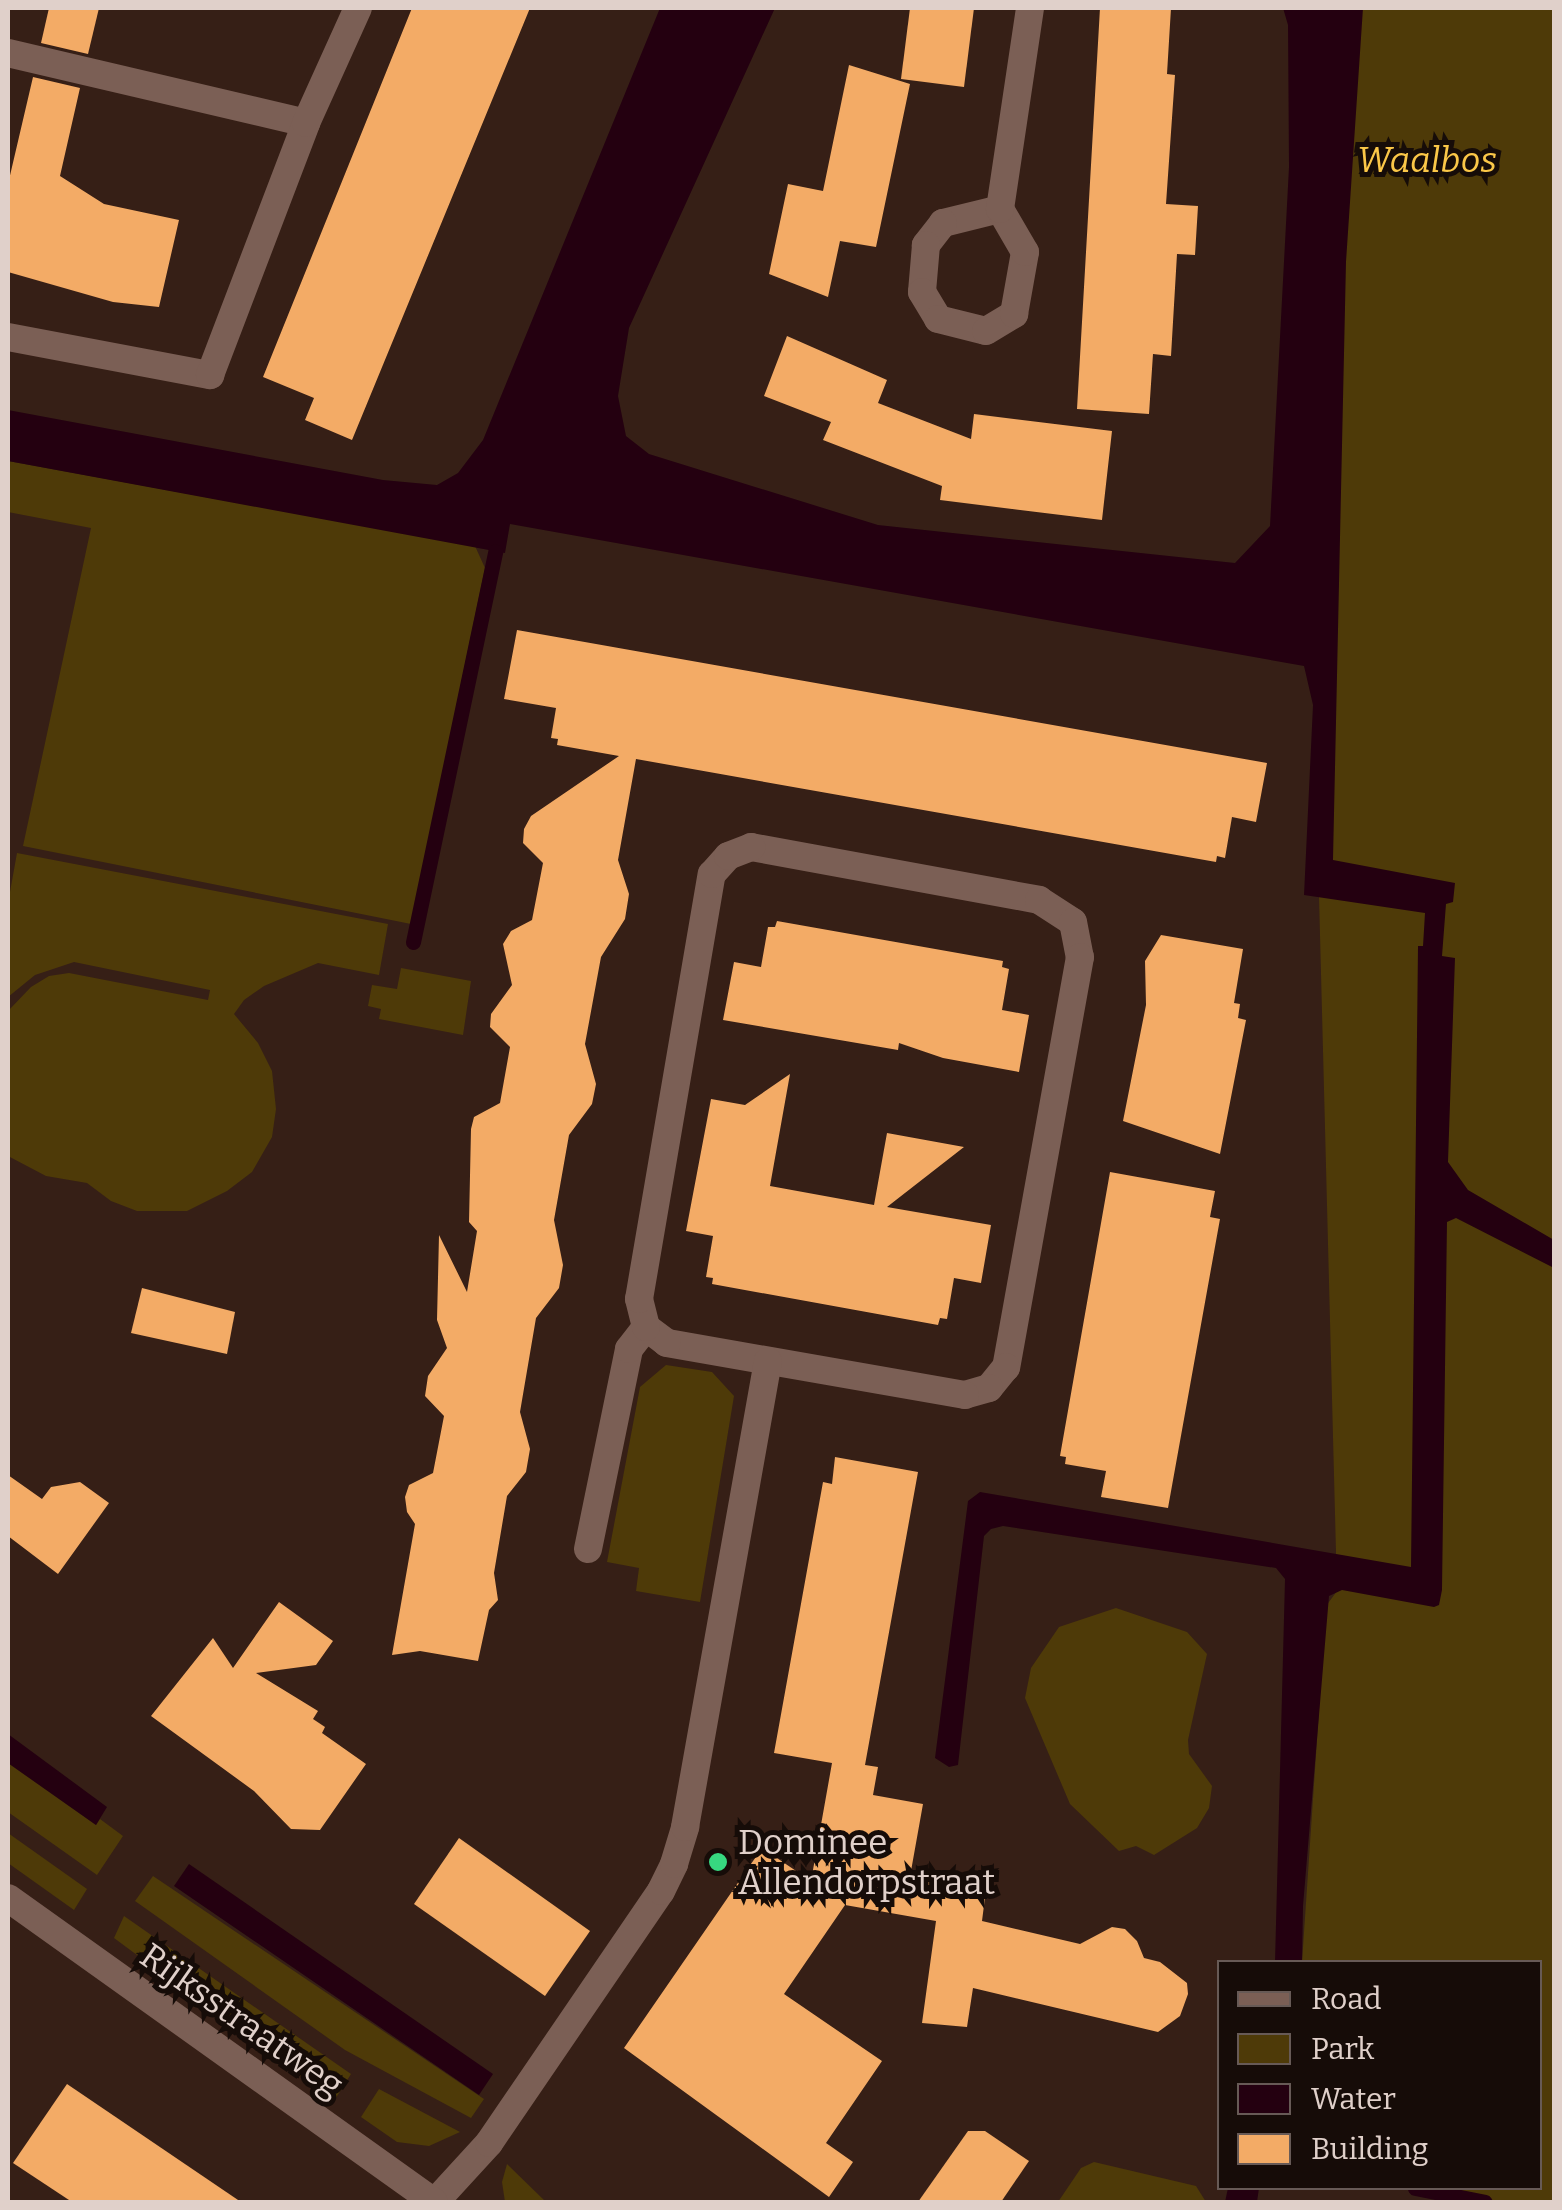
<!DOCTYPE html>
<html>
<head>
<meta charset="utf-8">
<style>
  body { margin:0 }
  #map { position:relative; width:1562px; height:2210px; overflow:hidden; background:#361f16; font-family:Bitter,serif }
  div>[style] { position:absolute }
  .green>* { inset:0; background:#4e3a08 }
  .water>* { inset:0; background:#240010 }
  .stream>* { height:15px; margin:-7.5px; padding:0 7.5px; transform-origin:7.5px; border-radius:7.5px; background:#240010 }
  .building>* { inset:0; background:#f3ab66 }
  .service>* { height:28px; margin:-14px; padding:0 14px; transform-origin:14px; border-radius:14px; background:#7b5f55 }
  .minor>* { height:28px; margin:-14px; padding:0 14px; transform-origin:14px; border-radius:14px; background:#7b5f55 }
  .tertiary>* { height:28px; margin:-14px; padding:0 14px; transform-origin:14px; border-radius:14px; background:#7b5f55 }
  .dots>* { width:28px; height:28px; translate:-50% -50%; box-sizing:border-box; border:5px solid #160c08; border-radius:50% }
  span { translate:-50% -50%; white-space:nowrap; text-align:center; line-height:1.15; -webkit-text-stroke:10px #160c08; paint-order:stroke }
  .park-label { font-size:35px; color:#fbc748; font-style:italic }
  .poi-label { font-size:35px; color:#e0d0ca }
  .left { translate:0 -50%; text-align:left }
  .street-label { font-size:35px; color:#e0d0ca }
  .frame { position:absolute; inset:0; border:10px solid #e0d0ca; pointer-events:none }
  .legend { position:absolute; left:1217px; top:1960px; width:325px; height:230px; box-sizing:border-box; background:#160c08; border:2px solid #675a56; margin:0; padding:12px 18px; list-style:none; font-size:30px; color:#e0d0ca }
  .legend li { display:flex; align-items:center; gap:20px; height:50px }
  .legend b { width:50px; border:2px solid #675a56 }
</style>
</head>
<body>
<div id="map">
  <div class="green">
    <i style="clip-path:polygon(1296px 8px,1554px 8px,1554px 2202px,1501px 2202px,1444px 2188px,1540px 2188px,1540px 1962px,1302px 1962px,1326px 1606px,1337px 1591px)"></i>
    <i style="clip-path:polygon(8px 461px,475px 546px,485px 568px,411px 924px,23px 846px,91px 528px,8px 512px)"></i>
    <i style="clip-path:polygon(17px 853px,388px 924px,379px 975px,318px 963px,264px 986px,244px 1000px,234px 1014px,258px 1043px,272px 1071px,276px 1109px,272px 1137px,252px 1172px,227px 1191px,187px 1211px,137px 1211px,111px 1201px,87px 1183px,46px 1176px,8px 1156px,8px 1011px,31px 987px,49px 976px,69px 973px,208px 1000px,210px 990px,74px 962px,35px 975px,8px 997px,8px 903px)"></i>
    <i style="clip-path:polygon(401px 968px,471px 981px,463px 1035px,379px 1019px,381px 1009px,368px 1006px,372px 985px,397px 989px)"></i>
    <i style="clip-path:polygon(666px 1365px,712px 1372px,734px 1396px,700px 1602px,636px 1591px,639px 1568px,607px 1562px,640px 1387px)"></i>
    <i style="clip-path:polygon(1116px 1608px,1187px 1632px,1207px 1654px,1188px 1740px,1189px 1754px,1212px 1786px,1209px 1808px,1197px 1828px,1154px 1855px,1136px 1846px,1119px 1851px,1070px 1804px,1025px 1698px,1031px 1668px,1059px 1627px)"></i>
    <i style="clip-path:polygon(8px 1763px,96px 1825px,100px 1819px,123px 1836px,97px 1875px,8px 1812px)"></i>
    <i style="clip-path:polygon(8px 1833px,87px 1889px,74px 1910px,8px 1863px)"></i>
    <i style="clip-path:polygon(153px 1876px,484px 2099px,471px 2118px,345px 2050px,135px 1901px)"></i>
    <i style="clip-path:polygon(124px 1916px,351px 2074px,334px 2101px,114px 1938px)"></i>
    <i style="clip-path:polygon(379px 2089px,460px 2132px,429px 2146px,397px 2142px,361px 2117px)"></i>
    <i style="clip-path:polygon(1094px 2162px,1196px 2186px,1206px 2202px,1058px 2202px,1081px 2168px)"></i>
    <i style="clip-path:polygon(507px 2164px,546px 2202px,505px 2202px,502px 2182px)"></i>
  </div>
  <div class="water">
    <i style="clip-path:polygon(660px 8px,775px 8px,629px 328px,618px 396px,626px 436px,649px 454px,878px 525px,1235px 563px,1270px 526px,1289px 167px,1288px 25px,1283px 8px,1363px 8px,1346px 262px,1333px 860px,1455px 883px,1453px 902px,1446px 904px,1442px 956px,1455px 958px,1448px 1162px,1468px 1190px,1554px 1240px,1554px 1268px,1456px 1218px,1447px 1222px,1442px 1590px,1439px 1605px,1434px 1607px,1342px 1590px,1329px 1596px,1303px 1906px,1302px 1962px,1275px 1962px,1285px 1579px,1276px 1568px,1003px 1526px,991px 1529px,984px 1536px,958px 1765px,949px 1767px,935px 1758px,968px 1501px,980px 1492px,1411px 1567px,1418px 946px,1423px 946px,1425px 913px,1304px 895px,1313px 705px,1304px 666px,510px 524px,505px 553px,8px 461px,8px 410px,383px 480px,437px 485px,458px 473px,483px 440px)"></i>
    <i style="clip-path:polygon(8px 1734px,107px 1807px,96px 1825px,8px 1763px)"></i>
    <i style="clip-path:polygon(189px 1864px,493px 2074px,479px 2095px,174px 1886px)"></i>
    <i style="clip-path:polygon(1228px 2188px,1259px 2188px,1257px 2202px,1225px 2202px)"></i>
  </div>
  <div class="stream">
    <i style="left:413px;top:942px;width:399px;rotate:-78.1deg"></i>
    <i style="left:1415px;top:2188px;width:71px;rotate:11.3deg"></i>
  </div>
  <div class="building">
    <i style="clip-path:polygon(49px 8px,99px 8px,88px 54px,41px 43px)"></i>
    <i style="clip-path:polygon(412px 8px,530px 8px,352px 440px,305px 420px,314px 398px,263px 377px)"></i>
    <i style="clip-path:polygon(910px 8px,974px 8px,964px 87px,901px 79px)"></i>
    <i style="clip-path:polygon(1100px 8px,1171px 8px,1167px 74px,1175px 75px,1166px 204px,1198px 206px,1195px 255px,1177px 254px,1171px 356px,1153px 354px,1149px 414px,1077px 409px)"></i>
    <i style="clip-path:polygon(849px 65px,910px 84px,876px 247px,840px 241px,828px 297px,769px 274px,788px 184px,823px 191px)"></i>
    <i style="clip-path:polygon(33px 77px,80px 88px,60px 176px,104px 204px,179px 220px,159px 307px,113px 302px,8px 272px,8px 184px)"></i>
    <i style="clip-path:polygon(787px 336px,887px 380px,878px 403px,971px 439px,974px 414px,1112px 431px,1102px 520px,940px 500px,942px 486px,823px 440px,831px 422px,764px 396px)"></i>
    <i style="clip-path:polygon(517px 630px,1267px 763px,1256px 822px,1232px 817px,1225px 858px,1217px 856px,1216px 862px,636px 759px,618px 860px,629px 894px,625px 919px,601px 957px,585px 1044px,596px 1084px,592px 1104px,569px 1135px,554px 1220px,563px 1265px,559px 1288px,536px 1318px,520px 1412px,530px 1449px,526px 1472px,507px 1496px,494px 1573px,498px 1600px,489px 1610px,478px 1661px,420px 1651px,392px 1655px,415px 1524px,407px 1512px,405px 1497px,409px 1485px,433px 1473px,444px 1416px,425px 1396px,428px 1376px,447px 1348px,437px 1320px,439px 1235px,467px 1292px,477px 1231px,469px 1222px,471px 1129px,474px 1117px,500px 1103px,510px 1047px,490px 1027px,491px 1014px,512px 985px,503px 944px,511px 931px,532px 920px,543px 863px,523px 843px,524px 829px,531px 816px,619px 756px,557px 745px,558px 739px,551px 738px,556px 708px,504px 699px)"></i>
    <i style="clip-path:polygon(777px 921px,1003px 961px,1002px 967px,1009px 969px,1002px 1010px,1029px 1015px,1019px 1072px,943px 1058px,899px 1043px,898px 1050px,723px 1020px,734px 962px,761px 967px,768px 927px,775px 927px)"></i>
    <i style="clip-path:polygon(1161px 935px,1243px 949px,1234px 1003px,1240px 1004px,1238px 1018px,1246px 1020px,1220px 1154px,1123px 1121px,1146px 1005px,1145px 961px)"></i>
    <i style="clip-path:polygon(790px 1074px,770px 1186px,874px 1205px,887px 1133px,964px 1147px,887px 1207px,991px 1225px,981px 1283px,954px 1278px,947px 1319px,940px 1318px,938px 1325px,712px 1284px,713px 1278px,706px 1277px,713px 1236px,686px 1231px,711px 1099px,745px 1105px)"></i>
    <i style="clip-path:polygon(1110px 1172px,1215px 1191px,1210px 1217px,1220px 1219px,1168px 1508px,1101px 1497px,1106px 1471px,1065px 1464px,1066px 1457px,1060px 1456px)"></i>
    <i style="clip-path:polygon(142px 1288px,235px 1312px,227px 1354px,131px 1333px)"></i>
    <i style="clip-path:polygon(835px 1457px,918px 1472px,865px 1765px,878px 1767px,873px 1795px,923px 1804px,911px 1871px,987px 1882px,982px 1921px,1080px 1944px,1112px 1927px,1125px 1929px,1137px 1941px,1144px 1958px,1160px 1962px,1187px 1983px,1188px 1994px,1180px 2016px,1158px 2032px,973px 1988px,967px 2027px,922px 2023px,936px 1921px,845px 1905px,784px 1994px,882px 2061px,826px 2143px,853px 2162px,829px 2197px,624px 2048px,762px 1848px,811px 1881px,832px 1763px,774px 1753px,823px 1482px,832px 1484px)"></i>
    <i style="clip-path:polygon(8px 1475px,42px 1499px,51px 1487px,80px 1482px,109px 1503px,58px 1574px,8px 1536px)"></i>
    <i style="clip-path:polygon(279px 1602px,333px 1641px,316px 1665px,256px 1673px,318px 1711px,313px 1719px,325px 1727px,322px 1733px,366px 1764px,320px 1830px,291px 1829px,254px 1791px,151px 1716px,213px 1638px,233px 1668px)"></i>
    <i style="clip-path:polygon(459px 1838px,590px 1931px,545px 1996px,414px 1904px)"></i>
    <i style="clip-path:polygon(67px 2084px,241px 2202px,72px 2202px,13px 2163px)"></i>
    <i style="clip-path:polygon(968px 2131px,985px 2131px,1029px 2161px,1001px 2202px,918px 2202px)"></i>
  </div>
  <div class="service">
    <i style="left:8px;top:53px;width:306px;rotate:13.2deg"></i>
    <i style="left:588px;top:1549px;width:204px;rotate:-78.4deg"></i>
    <i style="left:629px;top:1349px;width:28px;rotate:-52deg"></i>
  </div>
  <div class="minor">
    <i style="left:1000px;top:209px;width:59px;rotate:166.2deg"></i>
    <i style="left:943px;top:223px;width:28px;rotate:128deg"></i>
    <i style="left:926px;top:245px;width:47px;rotate:94.9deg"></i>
    <i style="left:922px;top:292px;width:31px;rotate:59deg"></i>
    <i style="left:938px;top:319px;width:49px;rotate:14deg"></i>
    <i style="left:986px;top:331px;width:33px;rotate:-31deg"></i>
    <i style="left:1014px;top:314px;width:63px;rotate:-79.9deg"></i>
    <i style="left:1025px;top:252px;width:50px;rotate:-120.2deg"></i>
    <i style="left:1000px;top:209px;width:203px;rotate:-81.5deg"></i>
    <i style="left:8px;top:337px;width:206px;rotate:10.7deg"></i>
    <i style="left:210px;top:375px;width:270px;rotate:-69.1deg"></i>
    <i style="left:306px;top:123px;width:126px;rotate:-65.7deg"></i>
    <i style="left:751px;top:847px;width:293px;rotate:10.4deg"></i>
    <i style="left:1039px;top:900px;width:40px;rotate:32.9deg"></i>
    <i style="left:1073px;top:922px;width:36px;rotate:79deg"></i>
    <i style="left:1080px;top:957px;width:417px;rotate:100.2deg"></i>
    <i style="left:1006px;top:1367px;width:27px;rotate:129deg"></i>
    <i style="left:989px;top:1388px;width:25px;rotate:164deg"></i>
    <i style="left:965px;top:1395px;width:303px;rotate:-170.1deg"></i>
    <i style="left:667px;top:1343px;width:26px;rotate:-143deg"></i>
    <i style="left:646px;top:1327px;width:29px;rotate:-104deg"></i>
    <i style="left:639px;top:1299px;width:431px;rotate:-80.3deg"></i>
    <i style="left:712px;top:874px;width:24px;rotate:-48deg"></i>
    <i style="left:728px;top:856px;width:25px;rotate:-21deg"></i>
    <i style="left:435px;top:2202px;width:80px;rotate:-47.5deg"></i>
    <i style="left:489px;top:2143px;width:305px;rotate:-55.7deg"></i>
    <i style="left:661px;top:1891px;width:30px;rotate:-64deg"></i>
    <i style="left:674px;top:1864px;width:39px;rotate:-73deg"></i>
    <i style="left:685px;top:1827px;width:473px;rotate:-79.9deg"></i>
  </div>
  <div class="tertiary">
    <i style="left:8px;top:1898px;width:523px;rotate:35.51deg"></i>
  </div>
  <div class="dots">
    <i style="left:718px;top:1862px;background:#37d880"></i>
  </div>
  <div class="park-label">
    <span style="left:1427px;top:160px">Waalbos</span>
  </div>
  <div class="poi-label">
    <span class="left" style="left:738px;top:1862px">Dominee<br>Allendorpstraat</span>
  </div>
  <div class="street-label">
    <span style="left:242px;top:2020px;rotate:35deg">Rijksstraatweg</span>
  </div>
  <div class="frame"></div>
  <ul class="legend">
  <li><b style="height:12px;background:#7b5f55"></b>Road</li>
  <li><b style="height:28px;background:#4e3a08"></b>Park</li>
  <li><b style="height:28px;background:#240010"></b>Water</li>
  <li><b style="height:28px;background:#f3ab66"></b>Building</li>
  </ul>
</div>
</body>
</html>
